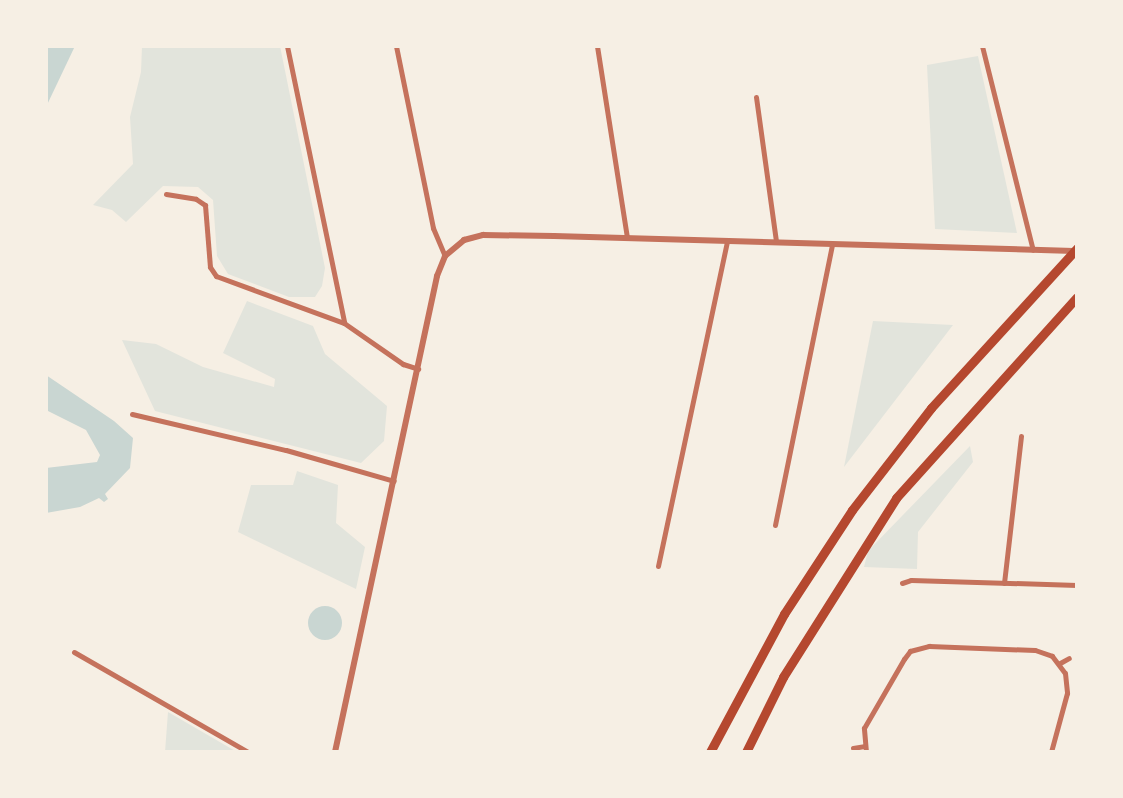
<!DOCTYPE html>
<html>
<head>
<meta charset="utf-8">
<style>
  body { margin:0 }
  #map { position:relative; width:1123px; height:798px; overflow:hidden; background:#f6efe4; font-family:"DM Sans",sans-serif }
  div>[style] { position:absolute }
  .green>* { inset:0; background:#e2e4dc }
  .water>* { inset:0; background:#c9d6d2 }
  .round { border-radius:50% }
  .minor>* { height:5px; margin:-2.5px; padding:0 2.5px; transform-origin:2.5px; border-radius:2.5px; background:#c5725c }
  .tertiary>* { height:6px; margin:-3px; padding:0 3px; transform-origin:3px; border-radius:3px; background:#c5725c }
  .motorway>* { height:9px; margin:-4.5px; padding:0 4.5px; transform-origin:4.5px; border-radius:4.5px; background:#b5482f }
  span { translate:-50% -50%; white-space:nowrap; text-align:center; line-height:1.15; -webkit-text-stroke:6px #f6efe4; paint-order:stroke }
  .frame { position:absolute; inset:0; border:48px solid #f6efe4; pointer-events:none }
</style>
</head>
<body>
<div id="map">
  <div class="green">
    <i style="clip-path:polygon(142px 46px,280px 46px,325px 268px,322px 286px,315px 297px,289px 297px,228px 274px,217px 256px,213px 200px,198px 187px,163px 186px,126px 222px,112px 210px,93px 205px,133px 164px,130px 117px,141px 72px)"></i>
    <i style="clip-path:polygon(978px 56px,1017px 233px,935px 229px,927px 65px)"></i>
    <i style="clip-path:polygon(247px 301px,313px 326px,325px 354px,387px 406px,384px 441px,361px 463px,155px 411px,122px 340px,156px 344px,203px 367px,274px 387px,275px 379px,223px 353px)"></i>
    <i style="clip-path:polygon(873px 321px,953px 325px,844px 467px)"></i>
    <i style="clip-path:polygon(970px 446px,973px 462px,918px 532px,917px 569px,864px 567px,868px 551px)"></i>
    <i style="clip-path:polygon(297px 471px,338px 485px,336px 523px,365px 547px,356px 589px,238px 532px,251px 485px,293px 485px)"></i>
    <i style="clip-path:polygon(168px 712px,237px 752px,165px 752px)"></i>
  </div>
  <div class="water">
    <i style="clip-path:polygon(46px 46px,75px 46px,46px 107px)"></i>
    <i style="clip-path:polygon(46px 375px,114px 421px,133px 438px,130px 468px,105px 494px,108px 499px,104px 502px,99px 498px,80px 507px,46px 513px,46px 468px,97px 462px,100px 455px,86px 430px,46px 410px)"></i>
    <i class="round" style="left:308px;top:606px;width:34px;height:34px"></i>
  </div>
  <div class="minor">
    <i style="left:287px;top:46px;width:282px;rotate:78.3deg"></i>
    <i style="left:396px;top:46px;width:186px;rotate:78.5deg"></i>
    <i style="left:433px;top:228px;width:30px;rotate:67deg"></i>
    <i style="left:597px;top:46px;width:194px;rotate:81.1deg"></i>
    <i style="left:982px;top:46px;width:210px;rotate:76deg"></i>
    <i style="left:756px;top:97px;width:146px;rotate:82.1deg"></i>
    <i style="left:166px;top:194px;width:30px;rotate:9deg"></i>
    <i style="left:196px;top:199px;width:11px;rotate:34deg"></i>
    <i style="left:205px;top:205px;width:62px;rotate:85.4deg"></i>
    <i style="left:210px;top:267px;width:11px;rotate:56deg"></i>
    <i style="left:216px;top:276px;width:136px;rotate:20.2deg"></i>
    <i style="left:344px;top:323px;width:72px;rotate:34.8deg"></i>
    <i style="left:403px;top:364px;width:16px;rotate:18deg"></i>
    <i style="left:132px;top:414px;width:158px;rotate:13.2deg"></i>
    <i style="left:286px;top:450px;width:112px;rotate:16deg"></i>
    <i style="left:775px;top:525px;width:287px;rotate:-78.5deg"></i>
    <i style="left:658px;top:566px;width:332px;rotate:-78deg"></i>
    <i style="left:902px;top:583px;width:9px;rotate:-18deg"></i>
    <i style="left:911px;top:580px;width:166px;rotate:1.7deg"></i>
    <i style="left:1004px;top:583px;width:148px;rotate:-83.4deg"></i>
    <i style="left:74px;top:652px;width:201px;rotate:29.9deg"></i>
    <i style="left:1060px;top:663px;width:10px;rotate:-29deg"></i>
    <i style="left:853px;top:748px;width:11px;rotate:-10deg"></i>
    <i style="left:866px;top:752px;width:24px;rotate:-95deg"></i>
    <i style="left:864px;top:728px;width:80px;rotate:-59.9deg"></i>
    <i style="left:904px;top:659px;width:10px;rotate:-53deg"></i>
    <i style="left:910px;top:651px;width:20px;rotate:-15deg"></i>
    <i style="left:929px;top:646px;width:106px;rotate:2.2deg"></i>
    <i style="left:1035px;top:650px;width:18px;rotate:19deg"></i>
    <i style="left:1052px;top:656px;width:21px;rotate:53deg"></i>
    <i style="left:1065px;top:673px;width:20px;rotate:84deg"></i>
    <i style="left:1067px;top:693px;width:61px;rotate:105.2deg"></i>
  </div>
  <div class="tertiary">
    <i style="left:335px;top:752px;width:487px;rotate:-77.9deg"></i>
    <i style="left:437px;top:276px;width:22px;rotate:-68deg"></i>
    <i style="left:445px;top:256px;width:25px;rotate:-40deg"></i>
    <i style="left:464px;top:240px;width:20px;rotate:-15deg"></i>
    <i style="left:483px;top:235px;width:71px;rotate:0.8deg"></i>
    <i style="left:554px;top:236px;width:520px;rotate:1.65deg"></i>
  </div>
  <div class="motorway">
    <i style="left:710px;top:752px;width:157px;rotate:-61.8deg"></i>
    <i style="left:784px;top:614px;width:124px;rotate:-56.8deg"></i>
    <i style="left:852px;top:510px;width:129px;rotate:-52.2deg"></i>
    <i style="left:931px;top:408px;width:217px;rotate:-47.6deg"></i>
    <i style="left:746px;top:752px;width:84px;rotate:-63.7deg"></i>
    <i style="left:783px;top:677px;width:212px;rotate:-57.7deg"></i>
    <i style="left:896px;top:498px;width:270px;rotate:-48deg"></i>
  </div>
  <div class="frame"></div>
</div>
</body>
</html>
